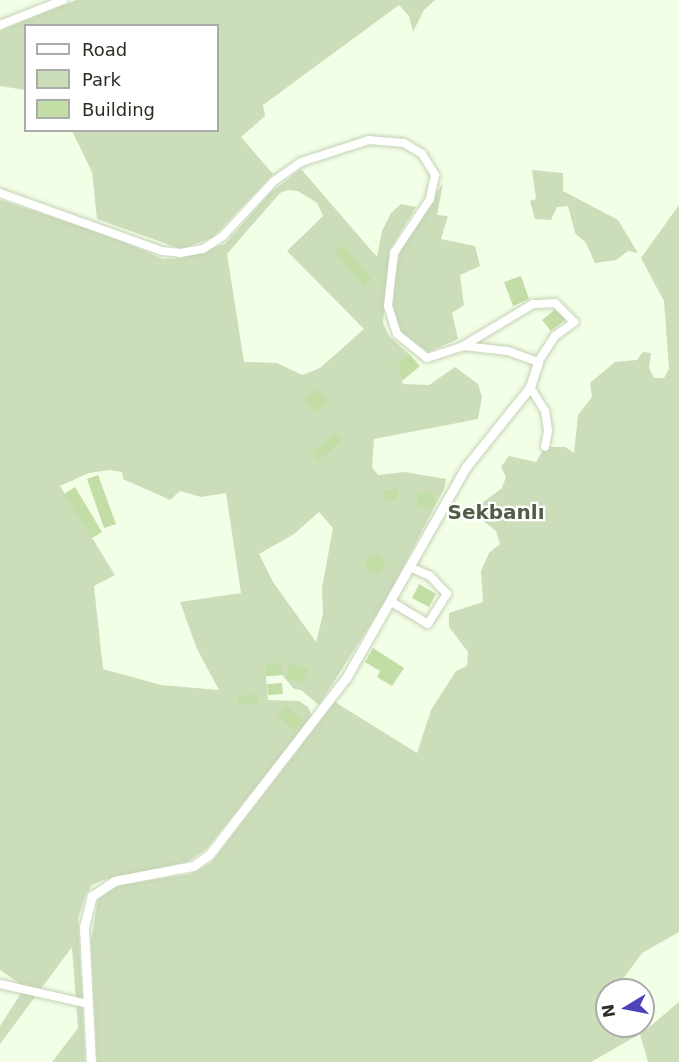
<!DOCTYPE html>
<html>
<head>
<meta charset="utf-8">
<style>
  body { margin:0 }
  #map { position:relative; width:679px; height:1062px; overflow:hidden; background:#f3fee7; font-family:"DejaVu Sans",sans-serif }
  div>[style] { position:absolute }
  .green>* { inset:0; background:#ccddba }
  .building>* { inset:0; background:#c2dda5 }
  .round { border-radius:50% }
  .roads { filter:drop-shadow(0 0 2px #c4d2b5) drop-shadow(0 0 2px #c4d2b5) }
  .minor>* { height:8px; margin:-4px; padding:0 4px; transform-origin:4px; border-radius:4px; background:#fff }
  .tertiary>* { height:9px; margin:-4.5px; padding:0 4.5px; transform-origin:4.5px; border-radius:4.5px; background:#fff }
  span { translate:-50% -50%; white-space:nowrap; text-align:center; line-height:1.15; -webkit-text-stroke:4.5px #fff; paint-order:stroke }
  .quarter-label { font-size:20px; color:#515d44; font-weight:700 }
  .legend { position:absolute; left:24px; top:24px; width:195px; height:108px; box-sizing:border-box; background:#fff; border:2px solid #aaaca7; margin:0; padding:8px 10px; list-style:none; font-size:18px; color:#2a2f24 }
  .legend li { display:flex; align-items:center; gap:12px; height:30px }
  .legend b { width:30px; border:2px solid #aaaca7 }
  .north { position:absolute; left:595px; top:978px; width:60px; height:60px; box-sizing:border-box; background:#fff; border:2px solid #aaaca7; border-radius:50%; rotate:260deg; font-size:16px; font-weight:700; line-height:24px; text-align:center; color:#2a2f24 }
  .north::after { content:''; display:block; margin:auto; width:21px; height:27px; background:#4d43ba; clip-path:polygon(50% 0,100% 100%,50% 72%,0 100%) }
</style>
</head>
<body>
<div id="map">
  <div class="green">
    <i style="clip-path:polygon(76px 0,435px 0,424px 10px,413px 32px,409px 16px,399px 5px,263px 105px,265px 116px,241px 137px,273px 174px,212px 238px,181px 249px,97px 219px,92px 172px,72px 131px,218px 130px,218px 26px,26px 26px,25px 90px,0 86px,0 31px)"></i>
    <i style="clip-path:polygon(evenodd,301px 169px,377px 257px,382px 231px,391px 213px,401px 204px,416px 207px,390px 249px,383px 323px,389px 336px,409px 354px,397px 365px,403px 384px,429px 385px,455px 367px,478px 384px,482px 397px,478px 419px,374px 439px,372px 467px,378px 475px,405px 472px,446px 479px,444px 489px,384px 603px,319px 705px,301px 690px,294px 689px,282px 675px,266px 676px,268px 700px,299px 701px,308px 707px,312px 717px,206px 849px,187px 862px,103px 880px,92px 885px,85px 896px,78px 919px,85px 1062px,52px 1062px,78px 1028px,72px 947px,0 1044px,0 1026px,25px 987px,0 970px,0 200px,110px 236px,163px 259px,182px 258px,225px 244px,270px 193px,301px 169px,288px 190px,298px 191px,317px 203px,323px 216px,287px 251px,364px 329px,320px 368px,302px 375px,277px 363px,244px 362px,227px 254px,280px 193px,288px 190px,301px 169px,110px 470px,122px 472px,123px 479px,170px 500px,180px 491px,201px 497px,226px 493px,241px 593px,180px 602px,197px 649px,219px 690px,161px 685px,103px 669px,94px 586px,115px 575px,60px 486px,89px 473px,110px 470px,301px 169px,319px 512px,333px 528px,322px 588px,323px 614px,316px 642px,273px 582px,259px 554px,294px 534px,319px 512px)"></i>
    <i style="clip-path:polygon(532px 170px,563px 173px,563px 191px,618px 220px,638px 253px,628px 251px,616px 260px,595px 263px,586px 243px,575px 233px,568px 206px,557px 207px,551px 220px,535px 219px,530px 201px,536px 199px)"></i>
    <i style="clip-path:polygon(443px 183px,437px 215px,448px 216px,441px 239px,475px 246px,480px 266px,460px 275px,464px 305px,452px 313px,458px 339px,428px 352px,398px 330px,393px 312px,395px 276px,401px 247px)"></i>
    <i style="clip-path:polygon(679px 205px,679px 932px,642px 953px,617px 987px,619px 990px,607px 990px,607px 1026px,637px 1026px,641px 1034px,679px 1002px,679px 1062px,648px 1062px,640px 1034px,591px 1062px,97px 1062px,91px 941px,98px 899px,119px 885px,191px 874px,211px 863px,335px 702px,417px 753px,431px 710px,456px 671px,467px 666px,468px 652px,449px 627px,449px 613px,483px 602px,481px 571px,489px 553px,500px 544px,496px 531px,478px 517px,477px 507px,502px 488px,506px 477px,501px 467px,509px 456px,536px 462px,545px 447px,565px 447px,574px 453px,578px 415px,592px 397px,590px 383px,615px 362px,637px 360px,643px 352px,651px 353px,649px 368px,654px 378px,664px 378px,669px 369px,664px 301px,641px 258px)"></i>
  </div>
  <div class="building">
    <i style="clip-path:polygon(343px 245px,372px 280px,364px 287px,334px 252px)"></i>
    <i style="clip-path:polygon(521px 276px,529px 299px,513px 306px,504px 282px)"></i>
    <i style="clip-path:polygon(557px 308px,566px 319px,551px 331px,542px 320px)"></i>
    <i style="clip-path:polygon(409px 354px,420px 366px,402px 381px,397px 365px)"></i>
    <i style="clip-path:polygon(317px 388px,329px 401px,317px 413px,304px 400px)"></i>
    <i style="clip-path:polygon(336px 432px,342px 440px,318px 461px,311px 453px)"></i>
    <i style="clip-path:polygon(98px 475px,116px 524px,104px 528px,87px 479px)"></i>
    <i style="clip-path:polygon(75px 487px,102px 532px,92px 538px,64px 494px)"></i>
    <i style="clip-path:polygon(397px 489px,397px 500px,384px 501px,383px 490px)"></i>
    <i style="clip-path:polygon(434px 492px,435px 506px,418px 508px,416px 493px)"></i>
    <i class="round" style="left:365px;top:554px;width:20px;height:20px"></i>
    <i style="clip-path:polygon(419px 584px,436px 594px,429px 607px,412px 598px)"></i>
    <i style="clip-path:polygon(373px 648px,404px 668px,392px 686px,377px 677px,380px 671px,365px 662px)"></i>
    <i style="clip-path:polygon(265px 663px,282px 663px,282px 675px,266px 676px)"></i>
    <i style="clip-path:polygon(289px 663px,309px 668px,302px 682px,286px 679px)"></i>
    <i style="clip-path:polygon(282px 683px,283px 694px,268px 695px,267px 684px)"></i>
    <i style="clip-path:polygon(258px 694px,259px 702px,238px 705px,237px 697px)"></i>
    <i style="clip-path:polygon(286px 706px,303px 720px,295px 730px,277px 716px)"></i>
  </div>
  <div class="roads">
    <div class="minor">
      <i style="left:0;top:25px;width:68px;rotate:-21.6deg"></i>
      <i style="left:0;top:193px;width:172px;rotate:19.7deg"></i>
      <i style="left:162px;top:251px;width:18px;rotate:6deg"></i>
      <i style="left:180px;top:253px;width:23px;rotate:-10deg"></i>
      <i style="left:203px;top:249px;width:24px;rotate:-33deg"></i>
      <i style="left:223px;top:236px;width:75px;rotate:-47.2deg"></i>
      <i style="left:274px;top:181px;width:33px;rotate:-35deg"></i>
      <i style="left:301px;top:162px;width:71px;rotate:-17.9deg"></i>
      <i style="left:369px;top:140px;width:35px;rotate:5deg"></i>
      <i style="left:404px;top:143px;width:21px;rotate:31deg"></i>
      <i style="left:422px;top:154px;width:25px;rotate:58deg"></i>
      <i style="left:435px;top:175px;width:25px;rotate:102deg"></i>
      <i style="left:430px;top:199px;width:65px;rotate:123.7deg"></i>
      <i style="left:394px;top:253px;width:53px;rotate:96.5deg"></i>
      <i style="left:388px;top:306px;width:29px;rotate:72deg"></i>
      <i style="left:397px;top:334px;width:38px;rotate:39deg"></i>
      <i style="left:427px;top:358px;width:38px;rotate:-18deg"></i>
      <i style="left:463px;top:346px;width:45px;rotate:6.3deg"></i>
      <i style="left:508px;top:351px;width:32px;rotate:20deg"></i>
      <i style="left:538px;top:362px;width:31px;rotate:-57deg"></i>
      <i style="left:555px;top:336px;width:24px;rotate:-36deg"></i>
      <i style="left:574px;top:322px;width:27px;rotate:-135deg"></i>
      <i style="left:555px;top:303px;width:22px;rotate:177deg"></i>
      <i style="left:533px;top:304px;width:82px;rotate:149deg"></i>
      <i style="left:530px;top:387px;width:28px;rotate:58deg"></i>
      <i style="left:545px;top:411px;width:20px;rotate:81deg"></i>
      <i style="left:548px;top:431px;width:16px;rotate:101deg"></i>
      <i style="left:390px;top:601px;width:44px;rotate:31.2deg"></i>
      <i style="left:428px;top:624px;width:36px;rotate:-58deg"></i>
      <i style="left:447px;top:594px;width:25px;rotate:-133deg"></i>
      <i style="left:430px;top:576px;width:22px;rotate:-156deg"></i>
      <i style="left:0;top:984px;width:90px;rotate:12.8deg"></i>
    </div>
    <div class="tertiary">
      <i style="left:91px;top:1062px;width:135px;rotate:-93deg"></i>
      <i style="left:84px;top:927px;width:32px;rotate:-76deg"></i>
      <i style="left:92px;top:896px;width:27px;rotate:-34deg"></i>
      <i style="left:114px;top:881px;width:80px;rotate:-10.8deg"></i>
      <i style="left:193px;top:866px;width:19px;rotate:-35deg"></i>
      <i style="left:209px;top:855px;width:224px;rotate:-52.3deg"></i>
      <i style="left:346px;top:678px;width:243px;rotate:-60.4deg"></i>
      <i style="left:466px;top:467px;width:102px;rotate:-51.3deg"></i>
      <i style="left:530px;top:387px;width:26px;rotate:-72deg"></i>
    </div>
  </div>
  <div class="quarter-label">
    <span style="left:496px;top:512px">Sekbanlı</span>
  </div>
  <ul class="legend">
  <li><b style="height:8px;background:#fff"></b>Road</li>
  <li><b style="height:16px;background:#ccddba"></b>Park</li>
  <li><b style="height:16px;background:#c2dda5"></b>Building</li>
  </ul>
  <div class="north">N</div>
</div>
</body>
</html>
